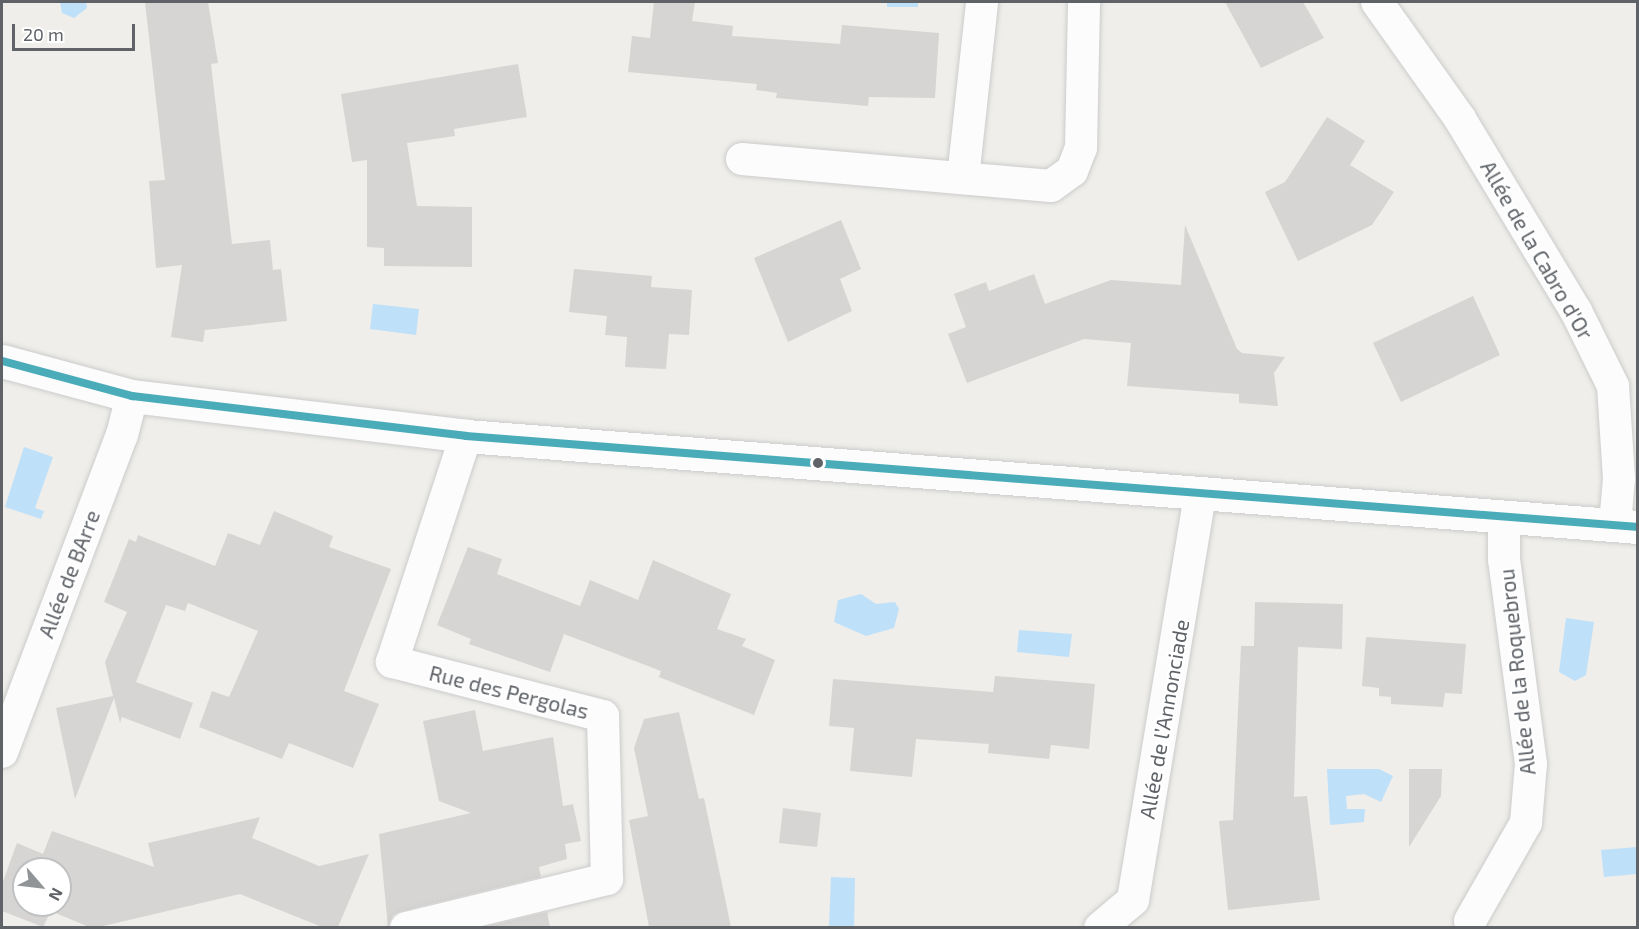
<!DOCTYPE html>
<html>
<head>
<meta charset="utf-8">
<style>
  body { margin:0 }
  #map { position:relative; width:1639px; height:929px; overflow:hidden; background:#efeeea; font-family:"Exo 2",sans-serif }
  div>[style] { position:absolute }
  .water>* { inset:0; background:#bfe0f9 }
  .building>* { inset:0; background:#d6d5d3 }
  .roads { filter:drop-shadow(0 0 2px #cbcccc) drop-shadow(0 0 2px #cbcccc) }
  .minor>* { height:32px; margin:-16px; padding:0 16px; transform-origin:16px; border-radius:16px; background:#fdfcfc }
  .tertiary>* { height:33px; margin:-16.5px; padding:0 16.5px; transform-origin:16.5px; border-radius:16.5px; background:#fdfcfc }
  .bus-1>* { height:8px; margin:-4px; padding:0 4px; transform-origin:4px; border-radius:4px; background:#4bacb9 }
  .dots>* { width:16px; height:16px; translate:-50% -50%; box-sizing:border-box; border:3px solid #fff; border-radius:50% }
  span { translate:-50% -50%; white-space:nowrap; text-align:center; line-height:1.15; -webkit-text-stroke:4.5px #fff; paint-order:stroke }
  .street-label { font-size:21px; color:#5f6368 }
  .frame { position:absolute; inset:0; border:3px solid #5f6368; pointer-events:none }
  .north { position:absolute; left:12px; top:857px; width:60px; height:60px; box-sizing:border-box; background:#fff; border:2px solid #bfc1c3; border-radius:50%; rotate:118deg; font-size:16px; font-weight:700; line-height:24px; text-align:center; color:#5f6368 }
  .north::after { content:''; display:block; margin:auto; width:21px; height:27px; background:#919496; clip-path:polygon(50% 0,100% 100%,50% 72%,0 100%) }
  .scale { position:absolute; left:12px; top:24px; width:123px; height:27px; box-sizing:border-box; border:3px solid #5f6368; border-top:0; padding-left:8px; font-size:18px; line-height:21px; white-space:nowrap; color:#5f6368; -webkit-text-stroke:4px #fff; paint-order:stroke }
</style>
</head>
<body>
<div id="map">
  <div class="water">
    <i style="clip-path:polygon(60px 2px,86px 2px,87px 8px,74px 18px,62px 13px)"></i>
    <i style="clip-path:polygon(887px 2px,918px 2px,918px 7px,887px 7px)"></i>
    <i style="clip-path:polygon(373px 304px,419px 309px,416px 335px,370px 329px)"></i>
    <i style="clip-path:polygon(24px 447px,53px 457px,35px 508px,44px 511px,41px 519px,5px 507px)"></i>
    <i style="clip-path:polygon(861px 594px,876px 604px,895px 602px,899px 609px,894px 628px,866px 636px,834px 622px,838px 600px)"></i>
    <i style="clip-path:polygon(1566px 618px,1594px 622px,1586px 675px,1575px 681px,1559px 672px)"></i>
    <i style="clip-path:polygon(1019px 630px,1072px 634px,1069px 657px,1017px 652px)"></i>
    <i style="clip-path:polygon(1327px 769px,1379px 769px,1393px 776px,1381px 802px,1364px 794px,1346px 796px,1347px 809px,1365px 809px,1364px 822px,1330px 825px)"></i>
    <i style="clip-path:polygon(1637px 847px,1637px 874px,1604px 877px,1601px 850px)"></i>
    <i style="clip-path:polygon(831px 877px,855px 878px,854px 927px,829px 926px)"></i>
  </div>
  <div class="building">
    <i style="clip-path:polygon(145px 2px,208px 2px,218px 63px,211px 64px,232px 244px,270px 240px,273px 270px,281px 269px,287px 321px,205px 330px,203px 342px,171px 337px,182px 265px,156px 268px,149px 181px,165px 180px)"></i>
    <i style="clip-path:polygon(654px 2px,695px 2px,692px 21px,733px 26px,732px 36px,840px 44px,842px 25px,939px 33px,935px 98px,869px 97px,868px 106px,776px 98px,777px 93px,756px 90px,757px 84px,628px 72px,632px 36px,650px 38px)"></i>
    <i style="clip-path:polygon(1225px 2px,1303px 2px,1324px 38px,1261px 68px)"></i>
    <i style="clip-path:polygon(518px 64px,527px 117px,454px 129px,455px 136px,407px 143px,417px 206px,472px 207px,472px 267px,384px 266px,384px 248px,367px 247px,367px 160px,352px 162px,341px 94px)"></i>
    <i style="clip-path:polygon(1327px 117px,1365px 141px,1350px 165px,1394px 192px,1372px 225px,1298px 261px,1265px 192px,1285px 182px)"></i>
    <i style="clip-path:polygon(841px 220px,861px 269px,840px 279px,852px 311px,788px 342px,754px 258px)"></i>
    <i style="clip-path:polygon(1185px 225px,1237px 349px,1242px 353px,1285px 357px,1274px 373px,1278px 406px,1239px 403px,1239px 394px,1127px 386px,1131px 343px,1084px 339px,967px 383px,948px 334px,966px 327px,954px 294px,986px 282px,989px 291px,1034px 274px,1045px 304px,1111px 280px,1181px 285px)"></i>
    <i style="clip-path:polygon(574px 269px,652px 276px,651px 287px,692px 290px,689px 335px,669px 334px,666px 369px,625px 367px,627px 337px,605px 335px,607px 316px,569px 312px)"></i>
    <i style="clip-path:polygon(1473px 296px,1500px 355px,1401px 402px,1373px 343px)"></i>
    <i style="clip-path:polygon(274px 511px,333px 536px,329px 547px,391px 569px,344px 691px,379px 704px,353px 768px,289px 743px,282px 759px,199px 727px,212px 691px,229px 697px,258px 631px,188px 603px,185px 611px,166px 605px,136px 682px,193px 703px,180px 739px,122px 717px,120px 723px,114px 698px,75px 799px,56px 708px,113px 696px,105px 662px,127px 612px,104px 602px,129px 539px,136px 542px,138px 535px,215px 566px,228px 533px,260px 545px)"></i>
    <i style="clip-path:polygon(468px 547px,502px 559px,497px 574px,580px 606px,590px 580px,638px 600px,653px 560px,731px 594px,717px 629px,746px 639px,742px 646px,775px 660px,754px 715px,659px 677px,661px 671px,564px 634px,550px 672px,469px 644px,471px 639px,437px 625px)"></i>
    <i style="clip-path:polygon(1255px 602px,1343px 604px,1342px 649px,1298px 647px,1294px 797px,1307px 796px,1320px 900px,1228px 910px,1219px 821px,1233px 820px,1241px 646px,1254px 646px)"></i>
    <i style="clip-path:polygon(1366px 637px,1466px 644px,1462px 694px,1445px 693px,1443px 707px,1391px 704px,1391px 697px,1379px 696px,1379px 688px,1362px 686px)"></i>
    <i style="clip-path:polygon(995px 676px,1095px 684px,1089px 749px,1051px 745px,1049px 759px,988px 753px,989px 744px,916px 739px,912px 777px,850px 771px,854px 728px,829px 726px,833px 679px,993px 692px)"></i>
    <i style="clip-path:polygon(475px 710px,483px 751px,553px 737px,563px 806px,573px 804px,581px 841px,565px 844px,567px 859px,539px 867px,541px 877px,402px 911px,393px 915px,388px 927px,379px 834px,471px 813px,439px 801px,423px 721px)"></i>
    <i style="clip-path:polygon(679px 712px,699px 799px,704px 798px,731px 927px,649px 927px,629px 820px,648px 816px,634px 748px,644px 719px)"></i>
    <i style="clip-path:polygon(1409px 769px,1442px 769px,1441px 796px,1409px 847px)"></i>
    <i style="clip-path:polygon(783px 808px,821px 813px,817px 847px,779px 843px)"></i>
    <i style="clip-path:polygon(evenodd,260px 817px,252px 838px,319px 866px,369px 854px,338px 927px,322px 927px,240px 894px,99px 927px,89px 927px,51px 911px,43px 927px,2px 911px,2px 884px,17px 843px,43px 854px,52px 831px,154px 867px,148px 843px,260px 817px,24px 869px,60px 869px,60px 905px,24px 905px,24px 869px)"></i>
    <i style="clip-path:polygon(547px 912px,550px 927px,484px 927px)"></i>
  </div>
  <div class="roads">
    <div class="minor">
      <i style="left:1377px;top:2px;width:143px;rotate:54.6deg"></i>
      <i style="left:1460px;top:119px;width:224px;rotate:58.9deg"></i>
      <i style="left:1576px;top:311px;width:84px;rotate:63.7deg"></i>
      <i style="left:1613px;top:386px;width:92px;rotate:86.3deg"></i>
      <i style="left:1619px;top:478px;width:47px;rotate:94.9deg"></i>
      <i style="left:742px;top:159px;width:310px;rotate:5deg"></i>
      <i style="left:1051px;top:186px;width:26px;rotate:-36deg"></i>
      <i style="left:1072px;top:171px;width:25px;rotate:-69deg"></i>
      <i style="left:1081px;top:148px;width:146px;rotate:-88.8deg"></i>
      <i style="left:963px;top:178px;width:177px;rotate:-83.8deg"></i>
      <i style="left:2px;top:752px;width:339px;rotate:-69.3deg"></i>
      <i style="left:122px;top:435px;width:40px;rotate:-75.6deg"></i>
      <i style="left:1470px;top:921px;width:113px;rotate:-60.3deg"></i>
      <i style="left:1526px;top:823px;width:59px;rotate:-85.2deg"></i>
      <i style="left:1531px;top:764px;width:206px;rotate:-97.5deg"></i>
      <i style="left:1504px;top:560px;width:43px;rotate:-90deg"></i>
      <i style="left:406px;top:928px;width:207px;rotate:-13.7deg"></i>
      <i style="left:607px;top:879px;width:163px;rotate:-91.4deg"></i>
      <i style="left:603px;top:716px;width:218px;rotate:-165.6deg"></i>
      <i style="left:392px;top:662px;width:238px;rotate:-71.9deg"></i>
      <i style="left:1100px;top:928px;width:43px;rotate:-40.3deg"></i>
      <i style="left:1133px;top:900px;width:411px;rotate:-80.6deg"></i>
    </div>
    <div class="tertiary">
      <i style="left:2px;top:361px;width:135px;rotate:15.1deg"></i>
      <i style="left:132px;top:396px;width:336px;rotate:6.8deg"></i>
      <i style="left:466px;top:436px;width:1176px;rotate:4.44deg"></i>
    </div>
  </div>
  <div class="bus-1">
    <i style="left:2px;top:361px;width:135px;rotate:15.1deg"></i>
    <i style="left:132px;top:396px;width:336px;rotate:6.8deg"></i>
    <i style="left:466px;top:436px;width:1176px;rotate:4.44deg"></i>
  </div>
  <div class="dots">
    <i style="left:818px;top:463px;background:#5f6368"></i>
  </div>
  <div class="street-label">
    <span style="left:1537px;top:250px;rotate:60deg">Allée de la Cabro d'Or</span>
    <span style="left:69px;top:574px;rotate:-69deg">Allée de BArre</span>
    <span style="left:1517px;top:672px;rotate:-96deg">Allée de la Roquebrou</span>
    <span style="left:509px;top:692px;rotate:14deg">Rue des Pergolas</span>
    <span style="left:1164px;top:719px;rotate:-80deg">Allée de l’Annonciade</span>
  </div>
  <div class="frame"></div>
  <div class="north">N</div>
  <div class="scale">20 m</div>
</div>
</body>
</html>
